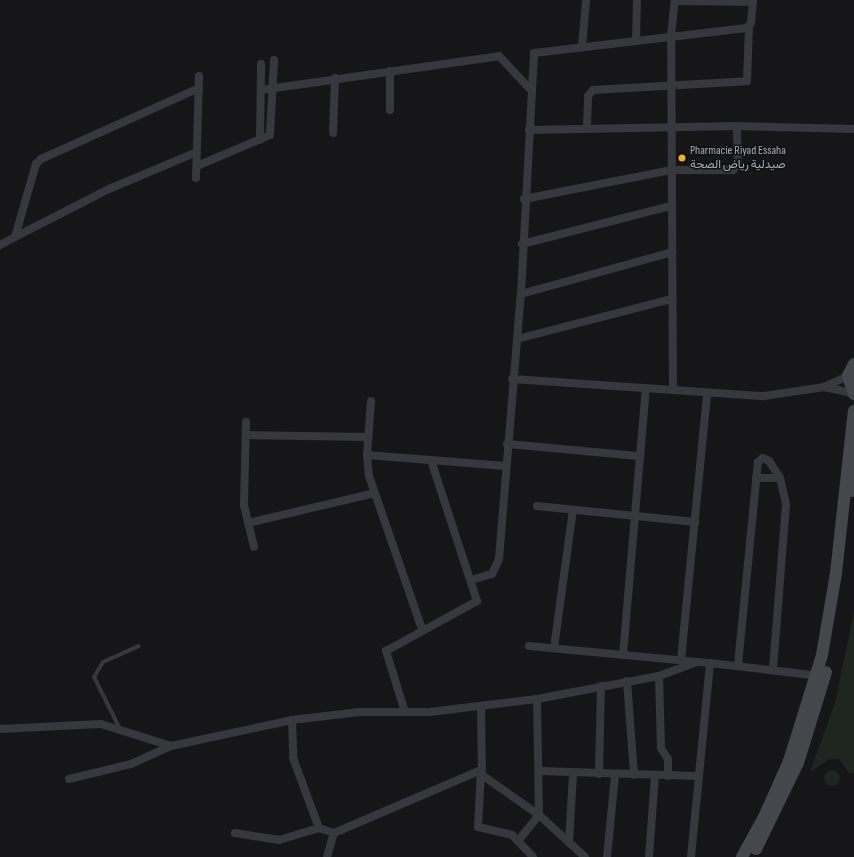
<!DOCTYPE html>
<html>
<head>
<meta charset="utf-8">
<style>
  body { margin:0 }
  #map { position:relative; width:854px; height:857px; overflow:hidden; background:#161618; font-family:"Sofia Sans Condensed",Vazirmatn,sans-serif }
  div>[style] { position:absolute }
  .green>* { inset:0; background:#1e261f }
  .round { border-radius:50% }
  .service>* { height:4px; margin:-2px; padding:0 2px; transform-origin:2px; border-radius:2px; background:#37383d }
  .minor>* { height:8px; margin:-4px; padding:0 4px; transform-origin:4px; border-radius:4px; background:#37383d }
  .secondary>* { height:12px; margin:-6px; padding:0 6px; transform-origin:6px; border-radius:6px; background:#45474d }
  .dots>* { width:11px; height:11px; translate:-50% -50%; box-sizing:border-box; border:2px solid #111113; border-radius:50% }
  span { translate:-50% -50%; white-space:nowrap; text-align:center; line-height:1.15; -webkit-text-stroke:3px #111113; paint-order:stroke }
  .poi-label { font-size:12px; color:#a8adb8 }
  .left { translate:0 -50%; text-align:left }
</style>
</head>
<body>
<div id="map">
  <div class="green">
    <i style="clip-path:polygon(854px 612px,854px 773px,849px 773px,839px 759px,830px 759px,810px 772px,835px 703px)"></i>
    <i class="round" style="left:824px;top:770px;width:16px;height:16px"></i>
  </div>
  <div class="service">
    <i style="left:120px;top:729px;width:58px;rotate:-116.6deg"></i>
    <i style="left:94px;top:677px;width:17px;rotate:-59deg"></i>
    <i style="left:103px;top:662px;width:39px;rotate:-24deg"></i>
  </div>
  <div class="minor">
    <i style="left:675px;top:1px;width:78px;rotate:0.7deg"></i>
    <i style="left:636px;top:40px;width:40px;rotate:-88.6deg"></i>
    <i style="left:582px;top:47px;width:47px;rotate:-85.1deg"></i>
    <i style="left:261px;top:90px;width:240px;rotate:-8.1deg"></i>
    <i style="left:499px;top:56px;width:47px;rotate:46.7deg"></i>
    <i style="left:390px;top:110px;width:39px;rotate:-90deg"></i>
    <i style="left:587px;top:127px;width:31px;rotate:-88deg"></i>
    <i style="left:588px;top:96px;width:8px;rotate:-50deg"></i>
    <i style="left:593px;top:90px;width:154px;rotate:-3.3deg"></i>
    <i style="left:747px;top:81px;width:54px;rotate:-87.9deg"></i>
    <i style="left:529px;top:130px;width:208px;rotate:-1.1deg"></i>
    <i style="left:737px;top:126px;width:117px;rotate:1.5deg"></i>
    <i style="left:333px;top:133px;width:55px;rotate:-87.9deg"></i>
    <i style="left:260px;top:140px;width:76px;rotate:-89.2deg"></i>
    <i style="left:197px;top:166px;width:79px;rotate:-23deg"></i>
    <i style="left:270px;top:135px;width:75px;rotate:-86.9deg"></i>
    <i style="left:196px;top:178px;width:102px;rotate:-88.3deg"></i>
    <i style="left:524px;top:199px;width:151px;rotate:-11.1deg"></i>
    <i style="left:672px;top:170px;width:61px"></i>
    <i style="left:733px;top:170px;width:8px;rotate:-50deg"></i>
    <i style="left:738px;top:164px;width:38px;rotate:-92deg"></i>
    <i style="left:15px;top:237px;width:106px;rotate:-27.1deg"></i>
    <i style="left:109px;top:189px;width:95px;rotate:-22.8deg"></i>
    <i style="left:522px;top:244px;width:154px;rotate:-14.3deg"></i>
    <i style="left:0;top:245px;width:17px;rotate:-28deg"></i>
    <i style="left:15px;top:237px;width:76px;rotate:-74deg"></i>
    <i style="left:36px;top:164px;width:7px;rotate:-45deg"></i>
    <i style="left:41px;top:159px;width:173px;rotate:-24.2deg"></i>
    <i style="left:521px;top:294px;width:157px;rotate:-15.5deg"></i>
    <i style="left:517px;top:339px;width:160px;rotate:-14.5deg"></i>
    <i style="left:512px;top:379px;width:253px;rotate:3.9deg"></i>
    <i style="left:764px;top:396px;width:61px;rotate:-8.5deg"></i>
    <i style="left:824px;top:387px;width:26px;rotate:-25deg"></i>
    <i style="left:824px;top:387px;width:30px;rotate:12deg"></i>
    <i style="left:673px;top:390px;width:354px;rotate:-90.3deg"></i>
    <i style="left:671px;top:36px;width:36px;rotate:-84deg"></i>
    <i style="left:371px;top:401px;width:54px;rotate:94.2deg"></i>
    <i style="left:367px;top:455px;width:21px;rotate:85deg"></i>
    <i style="left:369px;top:476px;width:162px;rotate:70.9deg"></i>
    <i style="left:246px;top:422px;width:83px;rotate:91.4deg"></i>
    <i style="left:244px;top:505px;width:43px;rotate:76.6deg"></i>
    <i style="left:246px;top:435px;width:122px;rotate:0.9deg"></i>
    <i style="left:507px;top:444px;width:134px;rotate:5.2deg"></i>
    <i style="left:367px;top:455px;width:139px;rotate:4.5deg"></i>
    <i style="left:756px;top:478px;width:24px"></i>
    <i style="left:537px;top:506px;width:159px;rotate:5.8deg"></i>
    <i style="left:248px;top:523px;width:130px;rotate:-13.3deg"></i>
    <i style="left:471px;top:580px;width:22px;rotate:-16deg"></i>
    <i style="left:492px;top:574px;width:17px;rotate:-65deg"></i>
    <i style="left:499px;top:559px;width:266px;rotate:-85.3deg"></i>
    <i style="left:521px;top:294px;width:241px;rotate:-86.9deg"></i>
    <i style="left:534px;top:53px;width:214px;rotate:-6.7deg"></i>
    <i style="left:747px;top:28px;width:6px;rotate:-51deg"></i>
    <i style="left:751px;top:23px;width:23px;rotate:-85deg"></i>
    <i style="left:529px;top:646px;width:182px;rotate:5.4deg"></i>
    <i style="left:554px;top:648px;width:139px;rotate:-82.2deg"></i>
    <i style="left:623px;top:655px;width:268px;rotate:-85.1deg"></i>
    <i style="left:681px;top:660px;width:268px;rotate:-84.4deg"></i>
    <i style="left:738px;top:665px;width:204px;rotate:-84.4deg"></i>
    <i style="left:758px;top:462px;width:6px;rotate:-39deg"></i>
    <i style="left:763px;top:458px;width:7px;rotate:27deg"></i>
    <i style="left:769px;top:461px;width:20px;rotate:57deg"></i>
    <i style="left:780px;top:478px;width:27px;rotate:77deg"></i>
    <i style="left:786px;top:504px;width:166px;rotate:94.5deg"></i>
    <i style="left:659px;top:676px;width:72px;rotate:88.4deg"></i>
    <i style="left:661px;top:748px;width:13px;rotate:58deg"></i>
    <i style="left:668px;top:759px;width:17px;rotate:90deg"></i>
    <i style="left:627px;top:681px;width:94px;rotate:85.7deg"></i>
    <i style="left:537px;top:699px;width:116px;rotate:89deg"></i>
    <i style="left:539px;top:815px;width:62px;rotate:42.4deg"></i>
    <i style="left:481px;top:706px;width:69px;rotate:89.2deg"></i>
    <i style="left:482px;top:775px;width:70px;rotate:35.1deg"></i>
    <i style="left:539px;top:815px;width:32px;rotate:129deg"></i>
    <i style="left:405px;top:712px;width:64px;rotate:-107.3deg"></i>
    <i style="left:386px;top:651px;width:104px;rotate:-28.8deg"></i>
    <i style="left:477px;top:601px;width:148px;rotate:-108.1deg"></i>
    <i style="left:292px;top:720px;width:38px;rotate:88deg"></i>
    <i style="left:293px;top:758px;width:75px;rotate:69.6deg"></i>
    <i style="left:0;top:729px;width:101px;rotate:-2.8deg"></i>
    <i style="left:101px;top:724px;width:73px;rotate:17.4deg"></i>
    <i style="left:540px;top:771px;width:156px;rotate:1.8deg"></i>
    <i style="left:599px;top:774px;width:88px;rotate:-88.7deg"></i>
    <i style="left:69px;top:779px;width:64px;rotate:-13.6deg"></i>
    <i style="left:131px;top:764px;width:44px;rotate:-24.2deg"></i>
    <i style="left:171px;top:746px;width:124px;rotate:-12.1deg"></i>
    <i style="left:292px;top:720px;width:68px;rotate:-6.7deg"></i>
    <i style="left:360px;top:712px;width:69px"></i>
    <i style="left:429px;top:712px;width:109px;rotate:-6.9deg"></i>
    <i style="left:537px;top:699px;width:124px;rotate:-10.7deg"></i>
    <i style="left:659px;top:676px;width:40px;rotate:-20.2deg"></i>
    <i style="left:235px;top:833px;width:45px;rotate:9deg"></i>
    <i style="left:279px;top:840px;width:42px;rotate:-16.7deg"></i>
    <i style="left:319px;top:828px;width:16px;rotate:18deg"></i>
    <i style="left:334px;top:833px;width:160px;rotate:-23.2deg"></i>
    <i style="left:481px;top:770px;width:57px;rotate:93deg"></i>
    <i style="left:478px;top:827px;width:35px;rotate:13deg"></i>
    <i style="left:512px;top:835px;width:30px;rotate:46deg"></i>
    <i style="left:569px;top:843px;width:70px;rotate:-86.7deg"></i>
    <i style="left:327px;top:857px;width:25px;rotate:-74deg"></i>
    <i style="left:607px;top:857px;width:82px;rotate:-84.4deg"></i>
    <i style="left:649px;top:857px;width:81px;rotate:-85.8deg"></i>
    <i style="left:691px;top:857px;width:195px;rotate:-84.4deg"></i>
    <i style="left:710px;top:663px;width:111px;rotate:6.7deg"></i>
  </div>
  <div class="secondary">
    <i style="left:854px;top:364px;width:13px;rotate:117deg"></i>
    <i style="left:848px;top:376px;width:19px;rotate:72deg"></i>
    <i style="left:852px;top:491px;width:25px;rotate:-85deg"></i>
    <i style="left:756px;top:849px;width:96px;rotate:-64deg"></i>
    <i style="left:798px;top:763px;width:95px;rotate:-72.9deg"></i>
    <i style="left:742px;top:857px;width:46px;rotate:-61.2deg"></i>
    <i style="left:764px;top:817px;width:61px;rotate:-65.9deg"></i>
    <i style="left:789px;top:761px;width:111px;rotate:-72.7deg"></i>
    <i style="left:822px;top:655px;width:83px;rotate:-80.3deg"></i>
    <i style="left:836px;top:573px;width:163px;rotate:-83.7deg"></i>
  </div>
  <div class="dots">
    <i style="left:682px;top:158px;background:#f2b134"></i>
  </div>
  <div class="poi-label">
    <span class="left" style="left:690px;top:158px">Pharmacie Riyad Essaha<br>صيدلية رياض الصحة</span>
  </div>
</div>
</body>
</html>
